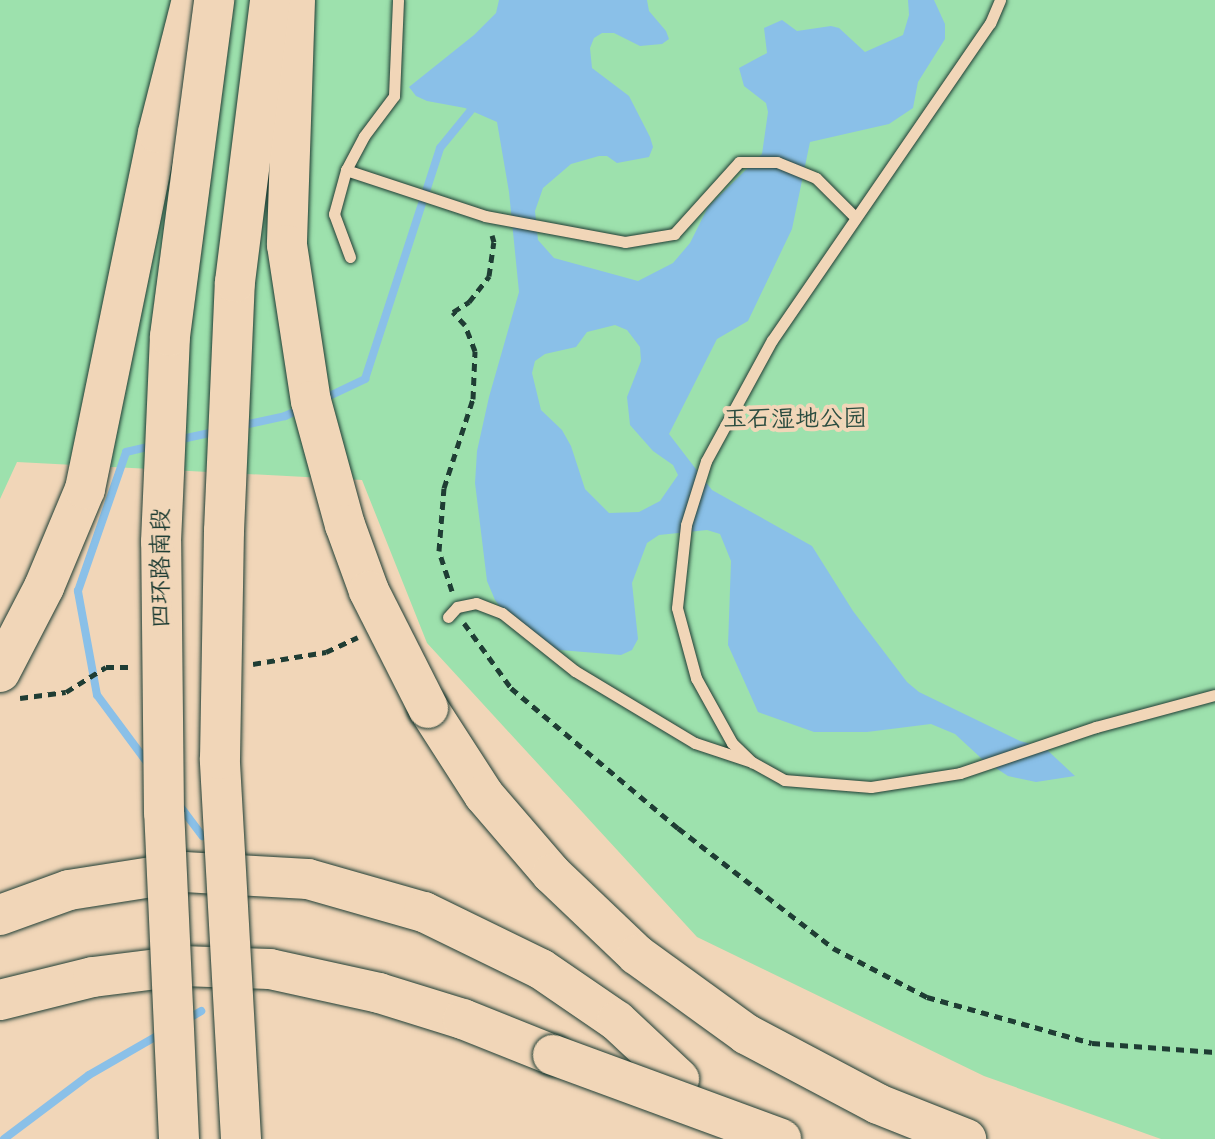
<!DOCTYPE html>
<html>
<head>
<meta charset="utf-8">
<style>
  body { margin:0 }
  #map { position:relative; width:1215px; height:1139px; overflow:hidden; background:#f1d6b8; font-family:Kalam,"LXGW WenKai TC",sans-serif }
  div>[style] { position:absolute }
  .green>* { inset:0; background:#9de1ad }
  .water>* { inset:0; background:#8ac0e8 }
  .stream>* { height:8px; margin:-4px; padding:0 4px; transform-origin:4px; border-radius:4px; background:#8ac0e8 }
  .path>* { height:5px; margin-top:-2.5px; transform-origin:0; background:repeating-linear-gradient(90deg,#1f3d34 0 8px,transparent 0 14px) }
  .roads { filter:drop-shadow(0 0 2px #1f3d34) drop-shadow(0 0 2px #1f3d34) }
  .lane>* { height:11px; margin:-5.5px; padding:0 5.5px; transform-origin:5.5px; border-radius:5.5px; background:#f1d6b8 }
  .highway>* { height:40px; margin:-20px; padding:0 20px; transform-origin:20px; border-radius:20px; background:#f1d6b8 }
  .bridges { filter:drop-shadow(0 0 2px #1f3d34) drop-shadow(0 0 2px #1f3d34) }
  .highway-bridge>* { height:40px; margin:-20px; padding:0 20px; transform-origin:20px; border-radius:20px; background:#f1d6b8 }
  span { translate:-50% -50%; white-space:nowrap; text-align:center; line-height:1.15; -webkit-text-stroke:8px #f1d6b8; paint-order:stroke }
  .park-label { font-size:24px; color:#2c4d40 }
  .street-label { font-size:24px; color:#1f3d34 }
</style>
</head>
<body>
<div id="map">
  <div class="green">
    <i style="clip-path:polygon(0 0,1215px 0,1215px 1139px,1161px 1139px,984px 1076px,697px 937px,427px 643px,362px 480px,17px 462px,0 499px)"></i>
  </div>
  <div class="water">
    <i style="clip-path:polygon(evenodd,499px 0,647px 0,649px 11px,666px 31px,669px 39px,662px 44px,640px 46px,614px 33px,602px 33px,594px 38px,590px 48px,592px 68px,629px 96px,650px 137px,653px 147px,649px 157px,617px 163px,607px 156px,599px 156px,571px 164px,543px 188px,535px 211px,538px 240px,554px 258px,638px 281px,673px 263px,690px 243px,708px 207px,762px 154px,768px 112px,766px 103px,744px 86px,739px 68px,767px 53px,764px 28px,782px 20px,797px 31px,831px 26px,839px 28px,865px 52px,903px 35px,909px 15px,908px 0,934px 0,945px 24px,945px 39px,918px 82px,913px 108px,889px 124px,810px 142px,792px 229px,748px 321px,717px 339px,669px 434px,712px 490px,812px 546px,853px 611px,907px 682px,919px 692px,1020px 741px,1045px 748px,1075px 776px,1036px 782px,1008px 776px,982px 759px,955px 734px,931px 724px,867px 732px,814px 732px,758px 712px,728px 645px,731px 561px,720px 534px,707px 530px,659px 535px,647px 543px,632px 583px,638px 639px,632px 650px,621px 655px,547px 649px,509px 619px,495px 600px,487px 581px,475px 483px,477px 451px,489px 397px,519px 292px,509px 192px,497px 122px,465px 108px,427px 101px,416px 96px,409px 87px,474px 35px,496px 13px,499px 0,615px 325px,627px 330px,640px 347px,641px 361px,627px 397px,630px 425px,653px 451px,673px 465px,678px 475px,660px 501px,639px 512px,609px 513px,585px 489px,571px 446px,562px 430px,541px 410px,532px 373px,535px 361px,545px 354px,576px 347px,587px 332px,615px 325px)"></i>
  </div>
  <div class="stream">
    <i style="left:323px;top:399px;width:47px;rotate:-25.5deg"></i>
    <i style="left:365px;top:379px;width:243px;rotate:-72deg"></i>
    <i style="left:440px;top:148px;width:57px;rotate:-50.7deg"></i>
    <i style="left:240px;top:426px;width:46px;rotate:-12.5deg"></i>
    <i style="left:285px;top:416px;width:20px;rotate:-24deg"></i>
    <i style="left:177px;top:440px;width:43px;rotate:-12.1deg"></i>
    <i style="left:149px;top:765px;width:87px;rotate:-126.6deg"></i>
    <i style="left:97px;top:695px;width:106px;rotate:-100.4deg"></i>
    <i style="left:78px;top:591px;width:147px;rotate:-70.9deg"></i>
    <i style="left:126px;top:452px;width:27px;rotate:-13deg"></i>
    <i style="left:179px;top:805px;width:39px;rotate:53deg"></i>
    <i style="left:184px;top:1021px;width:20px;rotate:-30deg"></i>
    <i style="left:4px;top:1139px;width:106px;rotate:-37deg"></i>
    <i style="left:89px;top:1075px;width:84px;rotate:-29.9deg"></i>
  </div>
  <div class="path">
    <i style="left:452px;top:591px;width:42px;rotate:-108deg"></i>
    <i style="left:439px;top:551px;width:63px;rotate:-85.5deg"></i>
    <i style="left:444px;top:488px;width:94px;rotate:-72deg"></i>
    <i style="left:473px;top:399px;width:48px;rotate:-87.6deg"></i>
    <i style="left:475px;top:351px;width:28px;rotate:-111deg"></i>
    <i style="left:465px;top:325px;width:18px;rotate:-133deg"></i>
    <i style="left:453px;top:312px;width:19px;rotate:-32deg"></i>
    <i style="left:469px;top:302px;width:33px;rotate:-52deg"></i>
    <i style="left:489px;top:276px;width:34px;rotate:-82deg"></i>
    <i style="left:494px;top:242px;width:7px;rotate:-106deg"></i>
    <i style="left:464px;top:623px;width:80px;rotate:54.1deg"></i>
    <i style="left:511px;top:688px;width:218px;rotate:40deg"></i>
    <i style="left:678px;top:828px;width:196px;rotate:37.7deg"></i>
    <i style="left:833px;top:948px;width:106px;rotate:27.5deg"></i>
    <i style="left:927px;top:997px;width:171px;rotate:15.6deg"></i>
    <i style="left:1092px;top:1043px;width:123px;rotate:4.2deg"></i>
    <i style="left:253px;top:664px;width:74px;rotate:-9.3deg"></i>
    <i style="left:326px;top:652px;width:35px;rotate:-25deg"></i>
    <i style="left:20px;top:698px;width:46px;rotate:-7.4deg"></i>
    <i style="left:66px;top:692px;width:47px;rotate:-32deg"></i>
    <i style="left:106px;top:667px;width:25px"></i>
  </div>
  <div class="roads">
    <div class="lane">
      <i style="left:1000px;top:0;width:25px;rotate:113deg"></i>
      <i style="left:990px;top:23px;width:385px;rotate:124.5deg"></i>
      <i style="left:772px;top:340px;width:138px;rotate:118.6deg"></i>
      <i style="left:706px;top:461px;width:67px;rotate:107.4deg"></i>
      <i style="left:686px;top:525px;width:83px;rotate:96.2deg"></i>
      <i style="left:677px;top:608px;width:73px;rotate:74.8deg"></i>
      <i style="left:696px;top:678px;width:74px;rotate:61deg"></i>
      <i style="left:732px;top:743px;width:28px;rotate:44deg"></i>
      <i style="left:752px;top:762px;width:37px;rotate:29deg"></i>
      <i style="left:784px;top:780px;width:87px;rotate:4.6deg"></i>
      <i style="left:871px;top:787px;width:90px;rotate:-8.9deg"></i>
      <i style="left:960px;top:773px;width:144px;rotate:-18.7deg"></i>
      <i style="left:1096px;top:727px;width:123px;rotate:-15.1deg"></i>
      <i style="left:346px;top:170px;width:146px;rotate:18.3deg"></i>
      <i style="left:485px;top:216px;width:142px;rotate:10.5deg"></i>
      <i style="left:625px;top:242px;width:50px;rotate:-9.3deg"></i>
      <i style="left:674px;top:234px;width:97px;rotate:-47.9deg"></i>
      <i style="left:739px;top:162px;width:38px"></i>
      <i style="left:777px;top:162px;width:42px;rotate:22.3deg"></i>
      <i style="left:816px;top:178px;width:55px;rotate:45deg"></i>
      <i style="left:350px;top:257px;width:46px;rotate:-110.4deg"></i>
      <i style="left:334px;top:214px;width:46px;rotate:-74.7deg"></i>
      <i style="left:346px;top:170px;width:38px;rotate:-62deg"></i>
      <i style="left:364px;top:136px;width:50px;rotate:-53.1deg"></i>
      <i style="left:394px;top:96px;width:96px;rotate:-87.6deg"></i>
      <i style="left:448px;top:617px;width:13px;rotate:-48deg"></i>
      <i style="left:457px;top:607px;width:19px;rotate:-12deg"></i>
      <i style="left:476px;top:603px;width:28px;rotate:21deg"></i>
      <i style="left:502px;top:613px;width:93px;rotate:38.5deg"></i>
      <i style="left:575px;top:671px;width:140px;rotate:31deg"></i>
      <i style="left:695px;top:743px;width:57px;rotate:18.4deg"></i>
    </div>
    <div class="highway">
      <i style="left:0;top:672px;width:96px;rotate:-62.6deg"></i>
      <i style="left:44px;top:587px;width:106px;rotate:-67.3deg"></i>
      <i style="left:85px;top:489px;width:363px;rotate:-78.4deg"></i>
      <i style="left:158px;top:133px;width:137px;rotate:-75.7deg"></i>
      <i style="left:428px;top:708px;width:103px;rotate:57.2deg"></i>
      <i style="left:484px;top:795px;width:104px;rotate:49.3deg"></i>
      <i style="left:552px;top:874px;width:117px;rotate:43.6deg"></i>
      <i style="left:637px;top:955px;width:135px;rotate:35.9deg"></i>
      <i style="left:746px;top:1034px;width:149px;rotate:27.9deg"></i>
      <i style="left:878px;top:1104px;width:95px;rotate:21.7deg"></i>
      <i style="left:0;top:915px;width:73px;rotate:-19.9deg"></i>
      <i style="left:69px;top:890px;width:116px;rotate:-8.9deg"></i>
      <i style="left:184px;top:872px;width:124px;rotate:3.2deg"></i>
      <i style="left:308px;top:879px;width:121px;rotate:15.9deg"></i>
      <i style="left:424px;top:912px;width:130px;rotate:26deg"></i>
      <i style="left:541px;top:969px;width:92px;rotate:34.4deg"></i>
      <i style="left:617px;top:1021px;width:85px;rotate:43.1deg"></i>
      <i style="left:0;top:1000px;width:96px;rotate:-13.9deg"></i>
      <i style="left:93px;top:977px;width:89px;rotate:-7.1deg"></i>
      <i style="left:181px;top:966px;width:89px;rotate:1.9deg"></i>
      <i style="left:270px;top:969px;width:112px;rotate:12.4deg"></i>
      <i style="left:379px;top:993px;width:88px;rotate:17.2deg"></i>
      <i style="left:463px;top:1019px;width:97px;rotate:21.8deg"></i>
    </div>
  </div>
  <div class="bridges">
    <div class="highway-bridge">
      <i style="left:295px;top:0;width:245px;rotate:91.9deg"></i>
      <i style="left:287px;top:245px;width:158px;rotate:81.3deg"></i>
      <i style="left:311px;top:401px;width:129px;rotate:74.7deg"></i>
      <i style="left:345px;top:525px;width:70px;rotate:70deg"></i>
      <i style="left:369px;top:591px;width:131px;rotate:63.2deg"></i>
      <i style="left:553px;top:1055px;width:243px;rotate:20.2deg"></i>
      <i style="left:179px;top:1139px;width:326px;rotate:-92.6deg"></i>
      <i style="left:164px;top:813px;width:271px;rotate:-90.6deg"></i>
      <i style="left:161px;top:542px;width:206px;rotate:-87.5deg"></i>
      <i style="left:170px;top:336px;width:339px;rotate:-82.5deg"></i>
      <i style="left:241px;top:1139px;width:381px;rotate:-93.2deg"></i>
      <i style="left:220px;top:759px;width:228px;rotate:-89deg"></i>
      <i style="left:224px;top:531px;width:249px;rotate:-87.5deg"></i>
      <i style="left:235px;top:282px;width:284px;rotate:-82.9deg"></i>
    </div>
  </div>
  <div class="park-label">
    <span style="left:795px;top:420px">玉石湿地公园</span>
  </div>
  <div class="street-label">
    <span style="left:162px;top:568px;rotate:-90deg">四环路南段</span>
  </div>
</div>
</body>
</html>
